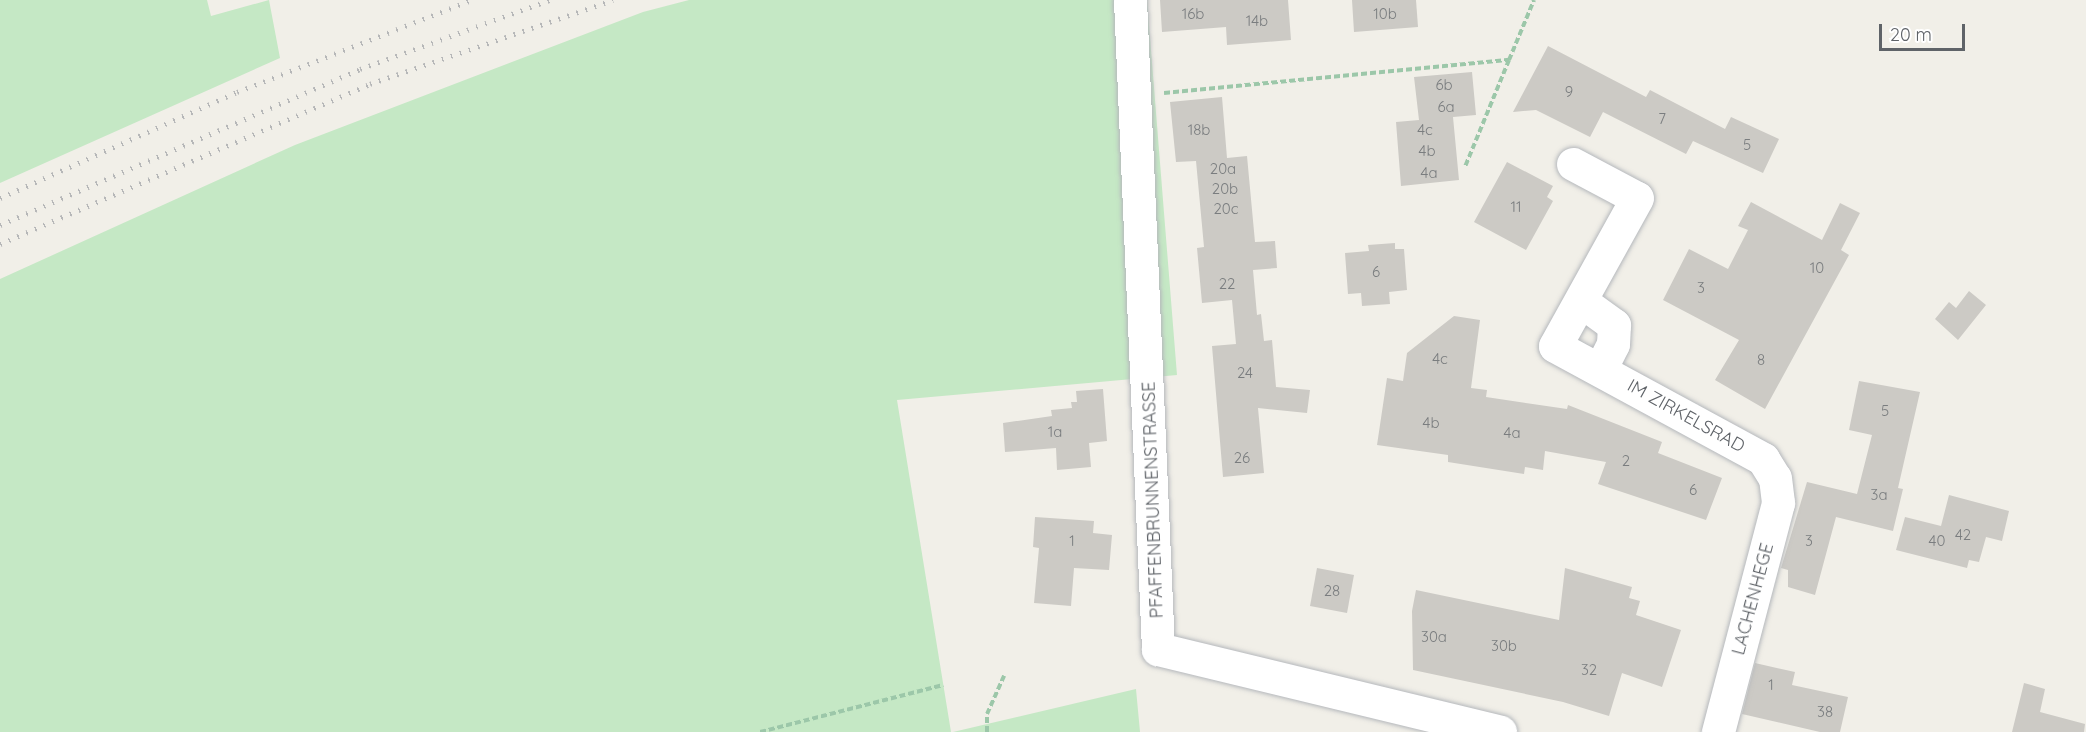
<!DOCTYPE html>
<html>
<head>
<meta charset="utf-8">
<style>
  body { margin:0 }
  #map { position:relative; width:2086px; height:732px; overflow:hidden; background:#f1efe8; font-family:Quicksand,sans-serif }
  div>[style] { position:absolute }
  .green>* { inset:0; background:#c5e8c5 }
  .building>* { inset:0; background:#cccac5 }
  .path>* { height:4px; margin-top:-2px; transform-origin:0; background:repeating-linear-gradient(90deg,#9cc7a9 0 6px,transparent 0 9px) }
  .roads { filter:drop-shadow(0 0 2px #b5b8bc) drop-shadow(0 0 2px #b5b8bc) }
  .minor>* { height:33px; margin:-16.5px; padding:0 16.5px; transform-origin:16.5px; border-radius:16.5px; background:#fff }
  .rail>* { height:4.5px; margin-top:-2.25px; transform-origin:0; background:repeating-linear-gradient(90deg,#b6b7b8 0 1.5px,transparent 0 9.5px) }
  span { translate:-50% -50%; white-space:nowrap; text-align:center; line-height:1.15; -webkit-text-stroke:5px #fff; paint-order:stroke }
  .number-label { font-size:15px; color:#7a7d7f }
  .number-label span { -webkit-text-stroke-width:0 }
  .street-label { font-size:18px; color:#5f6368 }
  .scale { position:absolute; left:1879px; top:24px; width:86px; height:27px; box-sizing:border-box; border:3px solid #5f6368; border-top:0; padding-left:8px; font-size:18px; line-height:21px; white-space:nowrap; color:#5f6368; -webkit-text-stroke:4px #fff; paint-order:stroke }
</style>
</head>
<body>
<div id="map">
  <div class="green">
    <i style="clip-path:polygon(0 0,207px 0,211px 16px,269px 0,280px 58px,0 183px)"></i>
    <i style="clip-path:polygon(689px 0,1147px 0,1177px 375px,897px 400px,951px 732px,0 732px,0 279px,295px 145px,643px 12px)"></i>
    <i style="clip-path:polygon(1136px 689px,1140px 732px,953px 732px)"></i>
  </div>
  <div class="building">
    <i style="clip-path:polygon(1160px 0,1288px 0,1291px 40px,1227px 45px,1226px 27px,1162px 32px)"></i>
    <i style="clip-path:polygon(1352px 0,1416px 0,1418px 27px,1354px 32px)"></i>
    <i style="clip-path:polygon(1548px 46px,1646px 97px,1650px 90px,1725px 129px,1731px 117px,1779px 139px,1763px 173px,1693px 141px,1686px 154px,1603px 112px,1590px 137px,1536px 110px,1513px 112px)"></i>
    <i style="clip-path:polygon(1472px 72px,1476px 115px,1453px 117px,1459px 180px,1401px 186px,1396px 122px,1419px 120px,1414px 77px)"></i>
    <i style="clip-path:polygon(1222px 97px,1227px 158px,1247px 156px,1255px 242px,1275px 241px,1277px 268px,1253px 270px,1257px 315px,1261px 314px,1264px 341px,1272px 340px,1276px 387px,1310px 390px,1307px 413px,1258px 408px,1264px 473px,1223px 477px,1212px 346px,1236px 344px,1232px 300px,1202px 303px,1197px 248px,1204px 247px,1196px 161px,1176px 162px,1170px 102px)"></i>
    <i style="clip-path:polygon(1507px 162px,1553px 186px,1547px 197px,1553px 201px,1526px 250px,1474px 222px)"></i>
    <i style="clip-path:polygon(1751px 202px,1822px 240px,1840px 203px,1860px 213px,1841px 250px,1849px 255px,1765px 409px,1715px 380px,1739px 340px,1663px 300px,1689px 249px,1728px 269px,1748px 230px,1738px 226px)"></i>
    <i style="clip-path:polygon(1395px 243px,1395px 249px,1404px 249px,1407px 290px,1389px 292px,1390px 304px,1362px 306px,1361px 293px,1348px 294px,1345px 253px,1369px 251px,1368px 245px)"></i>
    <i style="clip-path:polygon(1969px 291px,1986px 305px,1958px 340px,1935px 319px,1949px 302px,1956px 308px)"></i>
    <i style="clip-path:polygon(1454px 316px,1480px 320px,1471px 388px,1487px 390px,1486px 397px,1567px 409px,1568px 405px,1662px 442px,1658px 453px,1722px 478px,1706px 520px,1598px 484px,1606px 462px,1545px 451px,1543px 470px,1525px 467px,1524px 474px,1448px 462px,1448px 455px,1377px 445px,1387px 378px,1403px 381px,1407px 353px)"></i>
    <i style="clip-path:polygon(1859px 381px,1920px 392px,1898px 488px,1903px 489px,1893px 531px,1836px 517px,1815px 595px,1788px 587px,1788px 570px,1781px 568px,1807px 482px,1857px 494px,1872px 435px,1849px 430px)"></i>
    <i style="clip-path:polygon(1103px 389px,1107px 441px,1089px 443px,1091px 467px,1057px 470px,1056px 448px,1005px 452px,1003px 423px,1052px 416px,1051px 410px,1072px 408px,1071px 402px,1077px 402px,1076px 391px)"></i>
    <i style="clip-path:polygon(1949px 495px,2009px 511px,2002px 541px,1986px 537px,1979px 562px,1969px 560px,1967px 568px,1896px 550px,1905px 517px,1941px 526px)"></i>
    <i style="clip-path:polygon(1035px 517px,1094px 521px,1093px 533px,1112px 535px,1109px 570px,1074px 568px,1071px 606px,1034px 603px,1039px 548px,1033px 547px)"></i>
    <i style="clip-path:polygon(1317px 568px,1354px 575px,1347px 613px,1310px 606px)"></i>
    <i style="clip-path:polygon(1565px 568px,1632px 587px,1629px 598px,1640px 601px,1636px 615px,1681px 630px,1662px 687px,1622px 673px,1609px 716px,1563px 702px,1413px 670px,1412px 611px,1416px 590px,1559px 620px)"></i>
    <i style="clip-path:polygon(1755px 663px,1795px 672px,1792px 685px,1848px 697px,1840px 732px,1820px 732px,1742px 714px)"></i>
    <i style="clip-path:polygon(2024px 683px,2045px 689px,2040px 712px,2085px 724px,2084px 732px,2012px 732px)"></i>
  </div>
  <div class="path">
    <i style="left:1509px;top:60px;width:65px;rotate:-67.4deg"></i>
    <i style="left:1164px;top:93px;width:347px;rotate:-5.5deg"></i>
    <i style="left:1509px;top:60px;width:116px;rotate:112.4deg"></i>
    <i style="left:760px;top:732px;width:189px;rotate:-14.4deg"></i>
    <i style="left:987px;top:732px;width:18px;rotate:-90deg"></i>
    <i style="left:987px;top:714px;width:42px;rotate:-65.9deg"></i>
  </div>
  <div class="roads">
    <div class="minor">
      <i style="left:1130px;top:0;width:650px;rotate:87.53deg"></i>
      <i style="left:1158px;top:649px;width:352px;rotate:13.6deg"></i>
      <i style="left:1573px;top:164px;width:72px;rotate:28deg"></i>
      <i style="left:1637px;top:198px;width:169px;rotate:119deg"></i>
      <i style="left:1555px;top:346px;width:237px;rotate:28.5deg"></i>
      <i style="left:1763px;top:459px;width:22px;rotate:58deg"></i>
      <i style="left:1775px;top:478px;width:25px;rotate:83deg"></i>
      <i style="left:1778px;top:503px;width:237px;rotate:104.7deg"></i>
      <i style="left:1581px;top:301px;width:41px;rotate:36deg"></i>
      <i style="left:1614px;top:325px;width:19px;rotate:93deg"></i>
      <i style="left:1613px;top:344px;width:28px;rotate:117deg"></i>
    </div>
  </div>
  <div class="rail">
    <i style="left:0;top:198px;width:260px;rotate:-24.1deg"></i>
    <i style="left:237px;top:92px;width:252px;rotate:-21.4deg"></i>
    <i style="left:0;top:225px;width:392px;rotate:-23.4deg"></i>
    <i style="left:360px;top:69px;width:202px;rotate:-20deg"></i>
    <i style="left:0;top:244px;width:403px;rotate:-23.4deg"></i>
    <i style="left:370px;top:84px;width:257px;rotate:-19.1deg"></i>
  </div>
  <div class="number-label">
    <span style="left:1193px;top:14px">16b</span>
    <span style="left:1385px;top:14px">10b</span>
    <span style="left:1257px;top:21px">14b</span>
    <span style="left:1444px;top:85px">6b</span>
    <span style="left:1569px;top:92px">9</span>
    <span style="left:1446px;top:107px">6a</span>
    <span style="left:1662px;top:119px">7</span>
    <span style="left:1199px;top:130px">18b</span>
    <span style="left:1425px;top:130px">4c</span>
    <span style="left:1747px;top:145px">5</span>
    <span style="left:1427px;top:151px">4b</span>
    <span style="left:1223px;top:169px">20a</span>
    <span style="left:1429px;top:173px">4a</span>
    <span style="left:1225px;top:189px">20b</span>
    <span style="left:1516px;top:207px">11</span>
    <span style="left:1226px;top:209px">20c</span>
    <span style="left:1817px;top:268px">10</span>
    <span style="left:1376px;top:272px">6</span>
    <span style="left:1227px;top:284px">22</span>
    <span style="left:1701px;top:288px">3</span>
    <span style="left:1440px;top:359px">4c</span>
    <span style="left:1761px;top:360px">8</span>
    <span style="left:1245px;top:373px">24</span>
    <span style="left:1885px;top:411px">5</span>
    <span style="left:1431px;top:423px">4b</span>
    <span style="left:1055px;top:432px">1a</span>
    <span style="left:1512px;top:433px">4a</span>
    <span style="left:1242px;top:458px">26</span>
    <span style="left:1626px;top:461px">2</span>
    <span style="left:1693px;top:490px">6</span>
    <span style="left:1879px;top:495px">3a</span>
    <span style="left:1963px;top:535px">42</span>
    <span style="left:1072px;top:541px">1</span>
    <span style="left:1809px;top:541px">3</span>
    <span style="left:1937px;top:541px">40</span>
    <span style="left:1332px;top:591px">28</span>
    <span style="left:1434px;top:637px">30a</span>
    <span style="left:1504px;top:646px">30b</span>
    <span style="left:1589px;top:670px">32</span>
    <span style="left:1771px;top:685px">1</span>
    <span style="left:1825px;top:712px">38</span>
  </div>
  <div class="street-label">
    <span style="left:1686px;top:416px;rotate:29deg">IM ZIRKELSRAD</span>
    <span style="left:1153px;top:500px;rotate:-92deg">PFAFFENBRUNNENSTRASSE</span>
    <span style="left:1753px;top:599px;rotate:-75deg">LACHENHEGE</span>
  </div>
  <div class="scale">20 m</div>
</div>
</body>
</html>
